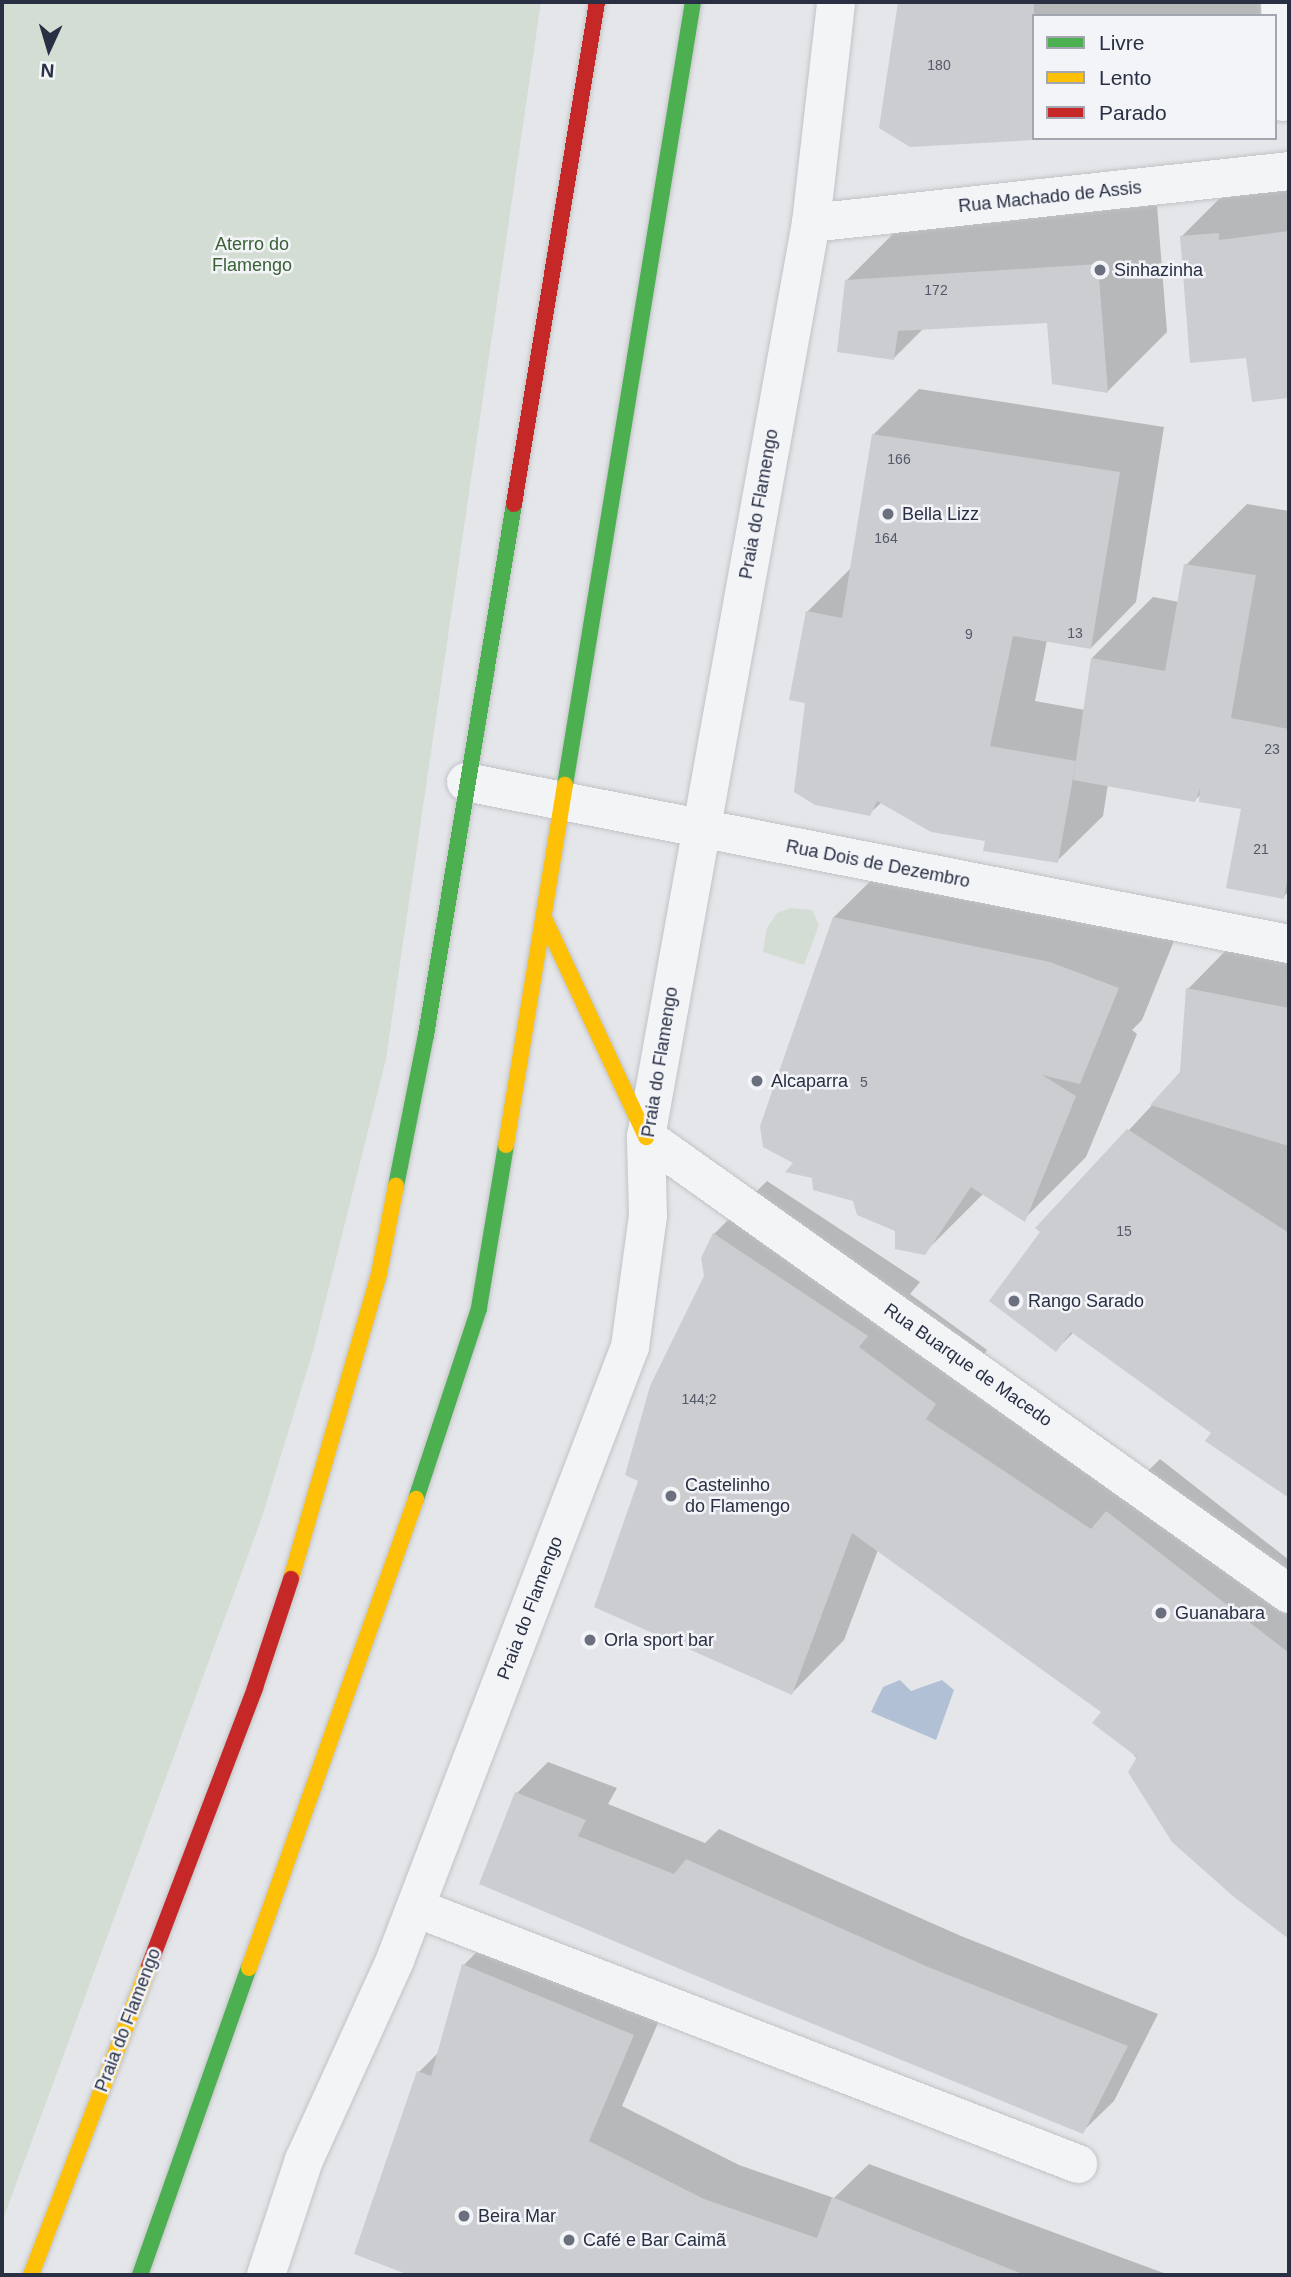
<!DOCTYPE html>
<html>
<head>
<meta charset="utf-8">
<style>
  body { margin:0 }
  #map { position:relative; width:1291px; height:2277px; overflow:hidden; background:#e4e6e9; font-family:Helvetica,sans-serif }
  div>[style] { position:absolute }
  .green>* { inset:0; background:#d4ddd4 }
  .water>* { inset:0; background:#b1c0d5 }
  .shadow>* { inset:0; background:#0003 }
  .building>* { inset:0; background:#cbcdd1 }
  .roads { filter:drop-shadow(0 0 2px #c1c3c7) drop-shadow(0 0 2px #c1c3c7) }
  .street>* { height:38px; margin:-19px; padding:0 19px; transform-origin:19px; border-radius:19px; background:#f3f4f6 }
  .fast>* { height:16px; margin:-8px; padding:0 8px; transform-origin:8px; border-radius:8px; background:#4caf50 }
  .slow>* { height:16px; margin:-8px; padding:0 8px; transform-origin:8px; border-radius:8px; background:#ffc107 }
  .jam>* { height:16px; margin:-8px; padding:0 8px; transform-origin:8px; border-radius:8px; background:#c62828 }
  .dots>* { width:19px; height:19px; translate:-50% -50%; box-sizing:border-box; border:4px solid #f2f4f8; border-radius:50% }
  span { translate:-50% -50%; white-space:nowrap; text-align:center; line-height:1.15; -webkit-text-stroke:5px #f2f4f8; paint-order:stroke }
  .number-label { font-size:14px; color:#535969 }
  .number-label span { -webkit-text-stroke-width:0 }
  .street-label { font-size:18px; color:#293044 }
  .park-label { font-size:18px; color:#3a6035 }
  .poi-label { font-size:18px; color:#293044 }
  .left { translate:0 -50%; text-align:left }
  .frame { position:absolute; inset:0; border:4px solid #293044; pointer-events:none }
  .legend { position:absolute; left:1032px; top:14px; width:245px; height:126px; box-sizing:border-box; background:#f2f4f8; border:2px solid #a2a6b0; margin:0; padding:9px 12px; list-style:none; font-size:21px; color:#293044 }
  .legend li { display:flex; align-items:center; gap:14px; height:35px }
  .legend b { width:35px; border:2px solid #a2a6b0 }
  .north { position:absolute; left:14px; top:14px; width:70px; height:70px; -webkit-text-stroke:5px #f2f4f8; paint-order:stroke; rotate:184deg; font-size:19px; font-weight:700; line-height:28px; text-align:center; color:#293044 }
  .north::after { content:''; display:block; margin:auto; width:24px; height:32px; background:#293044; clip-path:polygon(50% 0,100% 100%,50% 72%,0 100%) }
</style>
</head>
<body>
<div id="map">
  <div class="green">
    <i style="clip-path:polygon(2px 2px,541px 2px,386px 1059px,313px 1351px,262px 1517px,2px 2222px)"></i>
    <i style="clip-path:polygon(791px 908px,812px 910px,819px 925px,804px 965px,763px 952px,767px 928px,777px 913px)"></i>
  </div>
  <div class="water">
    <i style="clip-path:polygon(900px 1680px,911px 1691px,942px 1680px,954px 1690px,936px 1740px,871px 1712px,883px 1687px)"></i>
  </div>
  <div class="shadow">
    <i style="clip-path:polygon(900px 2px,1289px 2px,1275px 16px,1034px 16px,881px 127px)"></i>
    <i style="clip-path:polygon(1236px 182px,1289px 185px,1289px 396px,1253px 400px,1248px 357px,1182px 236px)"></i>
    <i style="clip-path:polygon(1157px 205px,1167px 332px,1107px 392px,1049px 321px,924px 328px,893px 359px,846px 281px,906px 221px)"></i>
    <i style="clip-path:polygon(919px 389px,1164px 427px,1136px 602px,1091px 648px,1047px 640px,1035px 701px,1085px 710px,1092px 658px,1153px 597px,1179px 602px,1186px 565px,1247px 504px,1289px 511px,1289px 891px,1283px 897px,1243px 808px,1202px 793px,1195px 800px,1108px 784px,1103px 816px,1057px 861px,882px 802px,869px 814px,807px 702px,808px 611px,852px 567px,874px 434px)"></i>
    <i style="clip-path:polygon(897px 855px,1180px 926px,1142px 1020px,1132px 1030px,1137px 1034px,1086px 1157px,1024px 1219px,984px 1193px,924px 1253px,854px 1199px,796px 1163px,834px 917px)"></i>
    <i style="clip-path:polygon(1244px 932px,1289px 942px,1289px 1496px,1207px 1441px,1213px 1433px,1074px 1332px,1056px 1350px,1129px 1130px,1182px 1073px,1188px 989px)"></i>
    <i style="clip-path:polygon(767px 1181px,920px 1282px,910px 1294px,987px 1350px,977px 1366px,1143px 1476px,1160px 1459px,1289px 1560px,1289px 1936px,1235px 1896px,1103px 1712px,878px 1550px,844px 1640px,792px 1693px,640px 1480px,706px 1276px,703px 1258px,714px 1234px)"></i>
    <i style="clip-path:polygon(548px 1762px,617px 1788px,608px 1804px,705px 1843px,719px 1829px,961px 1936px,1158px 2014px,1114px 2101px,1082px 2132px,481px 1883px,517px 1793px)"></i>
    <i style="clip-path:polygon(498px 1930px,668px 2000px,622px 2106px,739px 2165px,834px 2198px,869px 2164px,1169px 2275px,414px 2275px,356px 2253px,419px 2072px,439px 2052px,464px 1965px)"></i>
  </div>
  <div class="building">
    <i style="clip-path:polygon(898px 2px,1034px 2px,1034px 140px,910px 147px,879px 128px)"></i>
    <i style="clip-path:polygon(1289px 231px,1289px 398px,1252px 402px,1246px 358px,1190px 363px,1180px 236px,1219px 233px,1219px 240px)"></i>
    <i style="clip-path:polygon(1098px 264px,1108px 393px,1052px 384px,1047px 323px,898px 331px,894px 360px,837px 352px,845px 280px)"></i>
    <i style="clip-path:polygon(872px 434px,1120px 472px,1091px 649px,1013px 636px,990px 746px,1076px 761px,1058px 863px,983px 851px,985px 841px,931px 832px,877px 801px,870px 816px,815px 805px,794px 792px,805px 703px,789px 700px,806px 611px,842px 618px)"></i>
    <i style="clip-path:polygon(1184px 564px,1256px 575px,1231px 718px,1289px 729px,1289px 870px,1284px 899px,1226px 888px,1241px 809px,1199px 802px,1200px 789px,1195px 802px,1073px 780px,1091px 658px,1165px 671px)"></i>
    <i style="clip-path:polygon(833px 917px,1050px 962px,1119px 988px,1080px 1084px,1042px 1075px,1076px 1096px,1025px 1222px,971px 1187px,925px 1255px,895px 1249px,895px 1231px,857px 1215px,853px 1201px,813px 1190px,812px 1178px,785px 1172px,793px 1163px,763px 1147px,760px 1126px)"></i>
    <i style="clip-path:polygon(1186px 988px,1289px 1008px,1289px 1146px,1150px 1105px,1180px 1072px)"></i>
    <i style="clip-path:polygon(1127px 1129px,1289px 1233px,1289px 1498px,1205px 1441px,1211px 1433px,1071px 1332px,1056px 1352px,989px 1301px,1040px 1232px,1035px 1228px)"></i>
    <i style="clip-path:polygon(713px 1233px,868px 1336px,859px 1347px,936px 1404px,926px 1419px,1091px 1529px,1106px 1511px,1289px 1653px,1289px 1939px,1234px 1897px,1172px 1842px,1128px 1772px,1137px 1757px,1092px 1723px,1101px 1712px,852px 1533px,792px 1695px,594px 1607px,638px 1481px,625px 1475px,650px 1386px,704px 1276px,701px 1258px)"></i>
    <i style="clip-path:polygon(515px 1792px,586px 1820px,578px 1836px,674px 1874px,686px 1859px,928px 1967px,1128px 2046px,1083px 2134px,725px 1988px,479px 1884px)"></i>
    <i style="clip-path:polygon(462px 1964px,634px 2035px,589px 2141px,704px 2199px,817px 2238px,832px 2197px,1025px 2275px,409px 2275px,354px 2254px,417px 2071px,431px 2076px)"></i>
  </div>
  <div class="roads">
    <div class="street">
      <i style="left:1280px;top:2px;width:100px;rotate:88.3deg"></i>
      <i style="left:811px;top:223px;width:481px;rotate:-6.2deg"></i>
      <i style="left:466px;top:782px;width:839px;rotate:11.14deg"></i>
      <i style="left:646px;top:1137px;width:789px;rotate:35.4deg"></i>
      <i style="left:416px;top:1908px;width:710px;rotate:21.14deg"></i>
      <i style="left:266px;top:2275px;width:121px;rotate:-71.7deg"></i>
      <i style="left:304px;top:2160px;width:220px;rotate:-65.5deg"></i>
      <i style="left:395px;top:1960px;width:657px;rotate:-69.03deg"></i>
      <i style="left:630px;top:1347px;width:132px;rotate:-82.2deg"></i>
      <i style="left:648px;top:1216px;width:79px;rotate:-91.5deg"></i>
      <i style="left:646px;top:1137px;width:929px;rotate:-79.77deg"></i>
      <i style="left:811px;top:223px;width:222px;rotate:-83.5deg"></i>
    </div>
    <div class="fast">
      <i style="left:565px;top:785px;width:793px;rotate:-80.72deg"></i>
      <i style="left:396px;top:1186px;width:154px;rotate:-78.8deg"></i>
      <i style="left:426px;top:1035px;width:538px;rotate:-80.59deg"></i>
      <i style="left:416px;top:1499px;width:201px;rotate:-71.7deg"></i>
      <i style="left:479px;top:1308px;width:165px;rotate:-80.6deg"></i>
      <i style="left:140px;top:2275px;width:326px;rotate:-70.5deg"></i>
    </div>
    <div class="slow">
      <i style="left:544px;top:918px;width:242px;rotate:65deg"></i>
      <i style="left:506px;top:1145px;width:365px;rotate:-80.7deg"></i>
      <i style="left:291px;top:1579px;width:317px;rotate:-73.9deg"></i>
      <i style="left:379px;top:1274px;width:90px;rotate:-79.1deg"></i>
      <i style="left:249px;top:1968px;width:498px;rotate:-70.4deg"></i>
      <i style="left:31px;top:2275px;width:331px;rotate:-69.1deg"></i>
    </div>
    <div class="jam">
      <i style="left:514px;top:504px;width:509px;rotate:-80.61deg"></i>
      <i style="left:149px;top:1966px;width:298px;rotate:-69.1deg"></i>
      <i style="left:255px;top:1688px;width:115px;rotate:-71.7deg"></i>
    </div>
  </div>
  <div class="dots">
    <i style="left:1100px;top:270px;background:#6a707e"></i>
    <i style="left:888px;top:514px;background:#6a707e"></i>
    <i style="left:757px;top:1081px;background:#6a707e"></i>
    <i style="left:1014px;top:1301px;background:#6a707e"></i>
    <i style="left:671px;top:1496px;background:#6a707e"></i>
    <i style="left:1161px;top:1613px;background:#6a707e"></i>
    <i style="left:590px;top:1640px;background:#6a707e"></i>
    <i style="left:464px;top:2216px;background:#6a707e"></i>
    <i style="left:569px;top:2240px;background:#6a707e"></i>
  </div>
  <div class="number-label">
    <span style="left:939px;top:65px">180</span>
    <span style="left:936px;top:290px">172</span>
    <span style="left:899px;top:459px">166</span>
    <span style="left:886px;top:538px">164</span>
    <span style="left:1075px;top:633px">13</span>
    <span style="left:969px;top:634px">9</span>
    <span style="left:1272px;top:749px">23</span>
    <span style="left:1261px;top:849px">21</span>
    <span style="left:864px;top:1082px">5</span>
    <span style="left:1124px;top:1231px">15</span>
    <span style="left:699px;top:1399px">144;2</span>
  </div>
  <div class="street-label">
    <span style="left:1050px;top:197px;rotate:-6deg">Rua Machado de Assis</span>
    <span style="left:759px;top:504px;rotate:-80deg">Praia do Flamengo</span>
    <span style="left:878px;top:864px;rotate:11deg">Rua Dois de Dezembro</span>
    <span style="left:660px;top:1062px;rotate:-81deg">Praia do Flamengo</span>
    <span style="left:968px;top:1365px;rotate:35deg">Rua Buarque de Macedo</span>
    <span style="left:530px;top:1608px;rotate:-69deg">Praia do Flamengo</span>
    <span style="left:128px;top:2020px;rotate:-69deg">Praia do Flamengo</span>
  </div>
  <div class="park-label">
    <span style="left:252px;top:255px">Aterro do<br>Flamengo</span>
  </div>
  <div class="poi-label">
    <span class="left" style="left:1114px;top:270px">Sinhazinha</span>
    <span class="left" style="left:902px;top:514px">Bella Lizz</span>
    <span class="left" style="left:771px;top:1081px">Alcaparra</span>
    <span class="left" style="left:1028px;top:1301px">Rango Sarado</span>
    <span class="left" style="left:685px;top:1496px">Castelinho<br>do Flamengo</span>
    <span class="left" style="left:1175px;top:1613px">Guanabara</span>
    <span class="left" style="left:604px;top:1640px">Orla sport bar</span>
    <span class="left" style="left:478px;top:2216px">Beira Mar</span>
    <span class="left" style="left:583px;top:2240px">Café e Bar Caimã</span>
  </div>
  <div class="frame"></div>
  <ul class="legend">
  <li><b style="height:9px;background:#4caf50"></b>Livre</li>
  <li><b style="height:9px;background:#ffc107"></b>Lento</li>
  <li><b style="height:9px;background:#c62828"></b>Parado</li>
  </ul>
  <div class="north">N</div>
</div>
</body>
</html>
